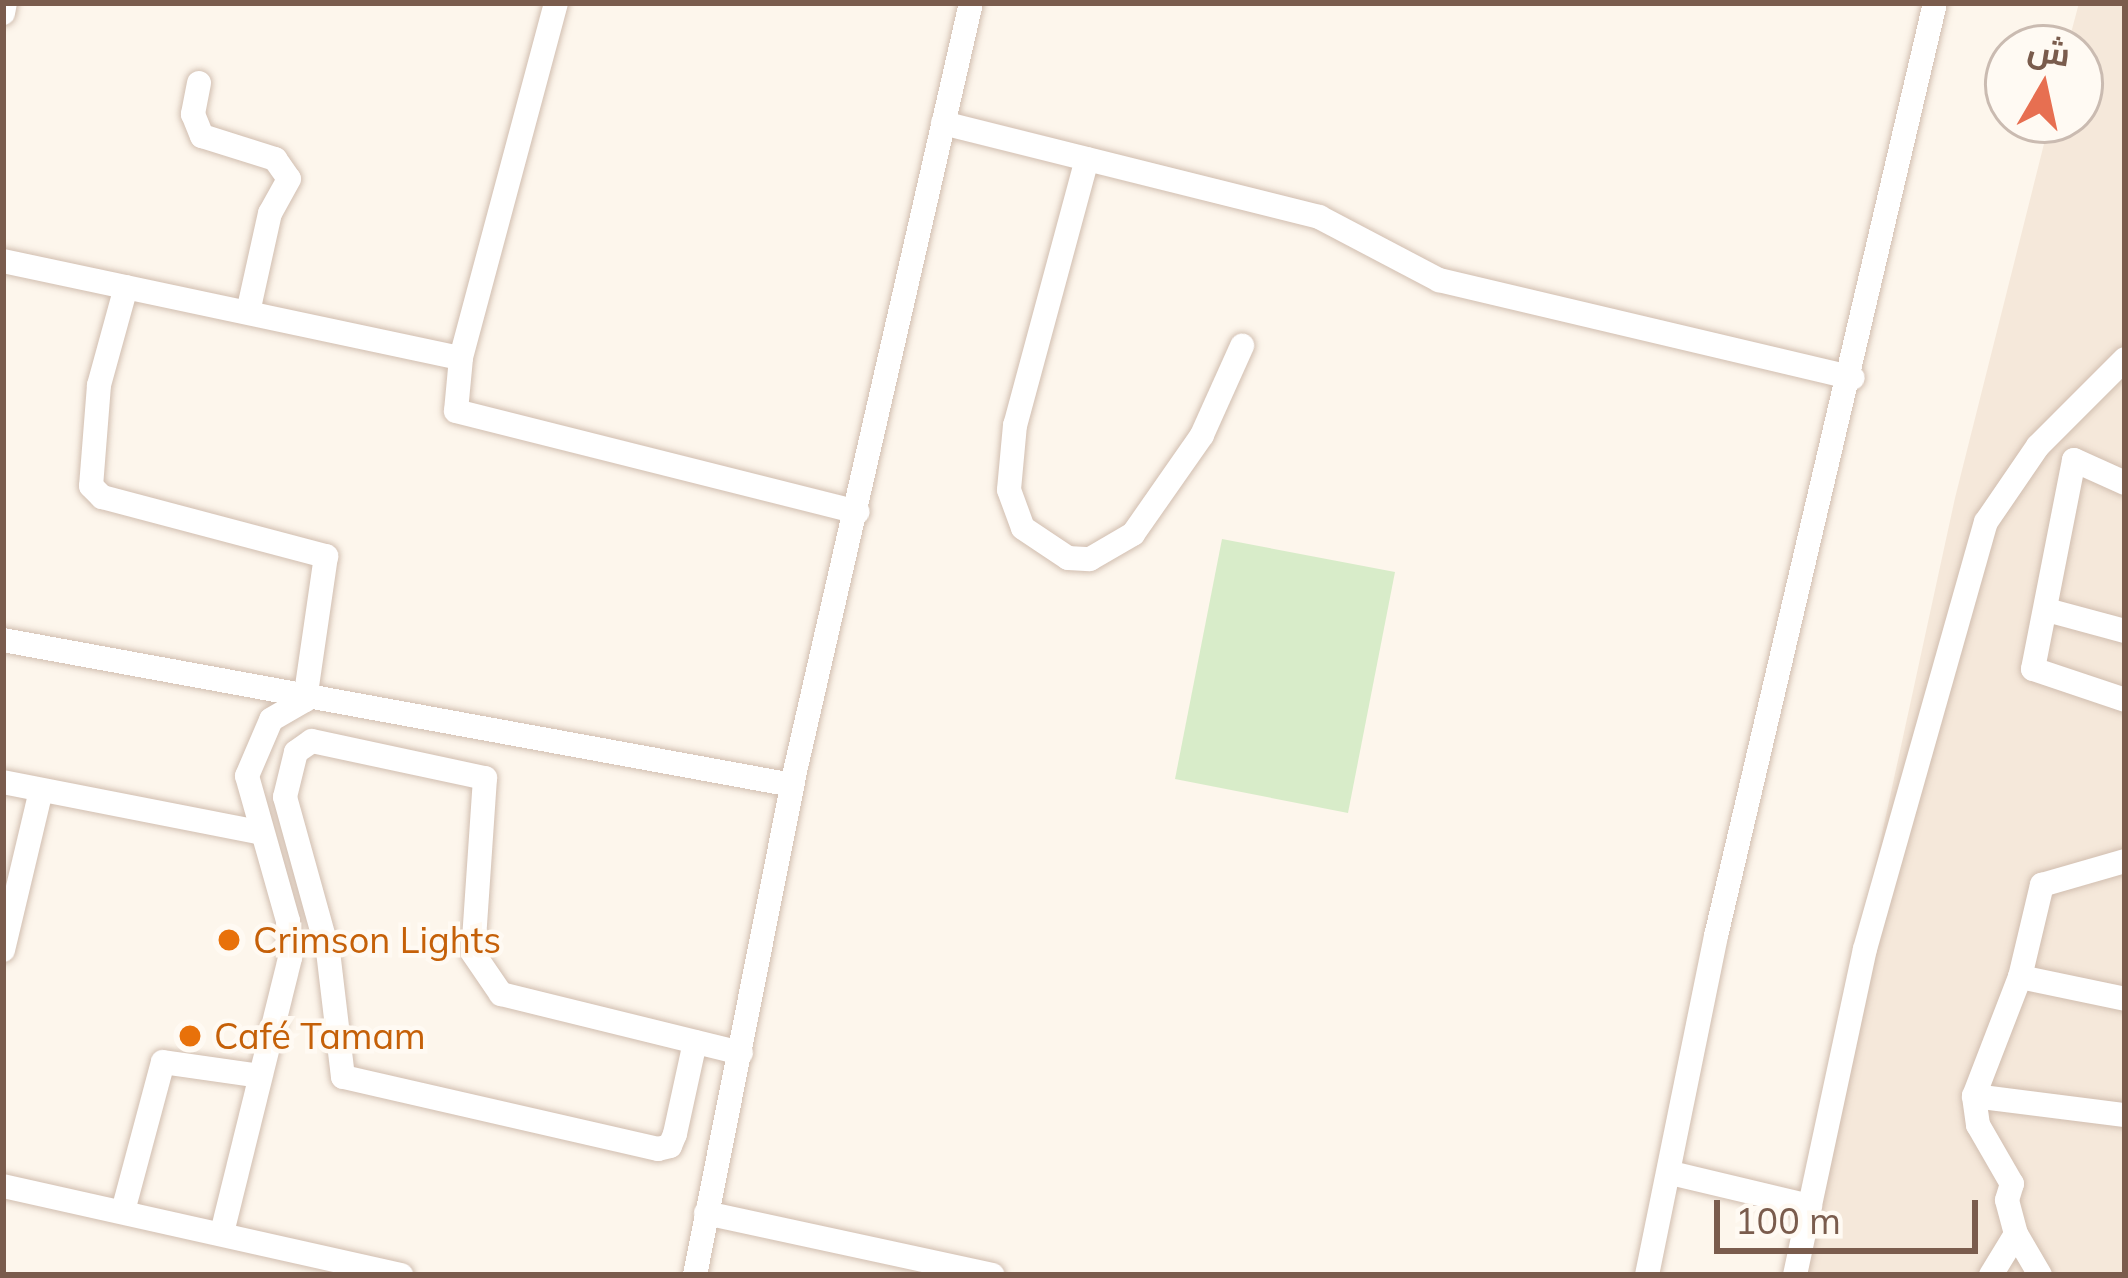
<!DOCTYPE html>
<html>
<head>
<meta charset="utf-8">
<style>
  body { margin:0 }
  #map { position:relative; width:2128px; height:1278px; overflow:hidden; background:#fdf6ec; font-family:Mulish,Cairo,sans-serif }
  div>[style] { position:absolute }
  .residential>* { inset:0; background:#f5e8da }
  .green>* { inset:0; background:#d8ecc9 }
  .roads { filter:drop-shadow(0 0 3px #d1beb0) drop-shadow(0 0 3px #d1beb0) }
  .minor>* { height:24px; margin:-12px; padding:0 12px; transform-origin:12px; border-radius:12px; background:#fff }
  .dots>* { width:33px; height:33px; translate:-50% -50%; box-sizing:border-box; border:6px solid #fffaf3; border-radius:50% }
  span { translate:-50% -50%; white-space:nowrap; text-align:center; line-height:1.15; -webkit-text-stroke:9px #fffaf3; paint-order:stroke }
  .food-label { font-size:36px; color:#c56008 }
  .left { translate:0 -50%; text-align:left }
  .frame { position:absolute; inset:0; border:6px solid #7a5c4d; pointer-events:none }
  .north { position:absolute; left:1984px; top:24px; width:120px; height:120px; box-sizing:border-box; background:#fffaf3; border:3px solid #cabbb1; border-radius:50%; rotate:9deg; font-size:33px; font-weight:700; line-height:48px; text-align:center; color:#7a5c4d }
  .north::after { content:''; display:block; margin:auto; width:42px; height:54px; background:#e76f51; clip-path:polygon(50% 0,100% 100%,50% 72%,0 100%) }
  .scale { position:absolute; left:1714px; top:1200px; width:264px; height:54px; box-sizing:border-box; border:6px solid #7a5c4d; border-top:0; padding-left:15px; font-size:36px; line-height:42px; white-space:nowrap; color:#7a5c4d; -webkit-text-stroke:9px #fffaf3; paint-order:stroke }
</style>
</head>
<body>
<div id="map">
  <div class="residential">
    <i style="clip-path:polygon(2079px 3px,2125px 3px,2125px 1275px,1786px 1275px,1955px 498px,2050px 120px,2080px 120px,2080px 48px,2067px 48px)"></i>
  </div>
  <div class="green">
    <i style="clip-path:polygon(1222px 539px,1395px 572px,1348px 813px,1175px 779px)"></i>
  </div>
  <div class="roads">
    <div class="minor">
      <i style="left:556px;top:3px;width:367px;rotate:105deg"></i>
      <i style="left:461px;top:358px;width:53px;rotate:95.4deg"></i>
      <i style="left:456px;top:411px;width:414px;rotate:14.1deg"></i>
      <i style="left:3px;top:13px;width:10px;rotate:-79deg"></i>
      <i style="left:199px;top:83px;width:32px;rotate:101deg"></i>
      <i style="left:193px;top:114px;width:24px;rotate:68deg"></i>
      <i style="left:202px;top:136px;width:77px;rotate:17.5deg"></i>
      <i style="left:275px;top:159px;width:24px;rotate:55deg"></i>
      <i style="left:289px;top:179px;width:39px;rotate:119deg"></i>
      <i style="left:270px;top:213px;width:101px;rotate:102.5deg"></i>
      <i style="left:943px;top:123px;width:388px;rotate:14deg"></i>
      <i style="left:1319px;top:217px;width:136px;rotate:27.7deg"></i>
      <i style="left:1439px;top:280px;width:425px;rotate:13.3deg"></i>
      <i style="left:1087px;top:159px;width:276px;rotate:105.1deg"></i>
      <i style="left:1015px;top:425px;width:65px;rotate:95.3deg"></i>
      <i style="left:1009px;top:490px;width:40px;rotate:69.8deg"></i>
      <i style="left:1023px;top:528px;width:54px;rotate:33.7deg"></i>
      <i style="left:1068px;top:558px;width:22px;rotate:3deg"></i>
      <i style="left:1090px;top:559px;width:50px;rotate:-30.2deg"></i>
      <i style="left:1133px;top:534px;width:121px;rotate:-55.1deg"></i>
      <i style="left:1202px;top:435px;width:98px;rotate:-65.8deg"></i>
      <i style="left:3px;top:261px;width:468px;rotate:12deg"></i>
      <i style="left:126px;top:287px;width:102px;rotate:105.4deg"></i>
      <i style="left:99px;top:385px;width:101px;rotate:94.5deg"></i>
      <i style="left:91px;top:486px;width:16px;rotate:45deg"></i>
      <i style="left:102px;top:497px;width:232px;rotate:14.8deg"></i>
      <i style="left:326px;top:556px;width:146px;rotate:98.3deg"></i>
      <i style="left:305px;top:700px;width:39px;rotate:150deg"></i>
      <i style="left:271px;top:720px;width:61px;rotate:113.2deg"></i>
      <i style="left:247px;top:776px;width:151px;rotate:74.2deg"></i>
      <i style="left:288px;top:921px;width:37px;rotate:87deg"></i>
      <i style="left:290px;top:958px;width:282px;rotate:103.9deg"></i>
      <i style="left:2125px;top:483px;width:56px;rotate:-155.7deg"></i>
      <i style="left:2074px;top:460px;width:213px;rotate:101.1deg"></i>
      <i style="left:2033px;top:669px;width:97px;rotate:18.6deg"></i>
      <i style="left:2047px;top:610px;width:81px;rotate:15.1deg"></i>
      <i style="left:3px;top:640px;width:802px;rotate:10.41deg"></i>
      <i style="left:3px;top:782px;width:260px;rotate:11.1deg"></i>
      <i style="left:3px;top:950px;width:163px;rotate:-76.6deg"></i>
      <i style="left:2020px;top:977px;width:107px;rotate:11.8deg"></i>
      <i style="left:695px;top:1042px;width:94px;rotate:102.3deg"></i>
      <i style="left:675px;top:1134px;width:13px;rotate:113deg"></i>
      <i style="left:670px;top:1146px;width:12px;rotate:166deg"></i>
      <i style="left:658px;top:1149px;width:323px;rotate:-167.1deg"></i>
      <i style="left:343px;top:1077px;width:126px;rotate:-96.8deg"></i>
      <i style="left:328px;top:952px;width:161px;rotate:-105.5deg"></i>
      <i style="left:285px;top:797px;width:46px;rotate:-76.3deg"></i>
      <i style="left:296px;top:752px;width:19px;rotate:-35deg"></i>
      <i style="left:312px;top:741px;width:177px;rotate:12.1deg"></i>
      <i style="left:485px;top:778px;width:175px;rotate:93.9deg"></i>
      <i style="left:473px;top:953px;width:50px;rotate:55.7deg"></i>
      <i style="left:501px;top:994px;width:247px;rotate:13.8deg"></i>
      <i style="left:1974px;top:1096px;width:152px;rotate:7.2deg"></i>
      <i style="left:1671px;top:1173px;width:143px;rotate:13.4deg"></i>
      <i style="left:3px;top:1186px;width:408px;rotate:12.6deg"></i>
      <i style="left:123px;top:1211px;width:154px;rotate:-75deg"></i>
      <i style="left:163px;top:1062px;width:98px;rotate:8.2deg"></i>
      <i style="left:706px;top:1213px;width:293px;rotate:12.2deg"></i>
      <i style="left:695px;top:1275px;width:518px;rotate:-78.76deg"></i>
      <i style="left:796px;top:767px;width:784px;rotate:-77.1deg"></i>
      <i style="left:1647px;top:1275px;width:346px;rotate:-78.5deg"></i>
      <i style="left:1716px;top:936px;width:958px;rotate:-76.79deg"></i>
      <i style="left:1795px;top:1275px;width:333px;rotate:-77.9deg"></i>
      <i style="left:1865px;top:949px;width:444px;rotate:-74.2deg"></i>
      <i style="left:1986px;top:522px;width:92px;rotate:-55.6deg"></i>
      <i style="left:2038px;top:446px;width:123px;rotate:-45deg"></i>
      <i style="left:1991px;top:1275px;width:48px;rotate:-58.6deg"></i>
      <i style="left:2040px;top:1275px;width:48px;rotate:-120.3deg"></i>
      <i style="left:2016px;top:1234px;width:35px;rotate:-105deg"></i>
      <i style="left:2007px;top:1200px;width:17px;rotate:-73deg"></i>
      <i style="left:2012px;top:1184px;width:68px;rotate:-120deg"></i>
      <i style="left:1978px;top:1125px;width:29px;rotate:-98deg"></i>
      <i style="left:1974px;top:1096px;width:128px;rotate:-68.9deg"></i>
      <i style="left:2020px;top:977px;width:95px;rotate:-76.6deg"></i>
      <i style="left:2042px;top:885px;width:86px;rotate:-16.1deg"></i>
    </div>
  </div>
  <div class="dots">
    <i style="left:229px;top:940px;background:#e8710a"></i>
    <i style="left:190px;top:1036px;background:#e8710a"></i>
  </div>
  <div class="food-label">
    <span class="left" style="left:253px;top:940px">Crimson Lights</span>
    <span class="left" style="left:214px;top:1036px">Café Tamam</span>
  </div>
  <div class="frame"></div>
  <div class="north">ش</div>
  <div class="scale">100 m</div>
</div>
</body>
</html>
